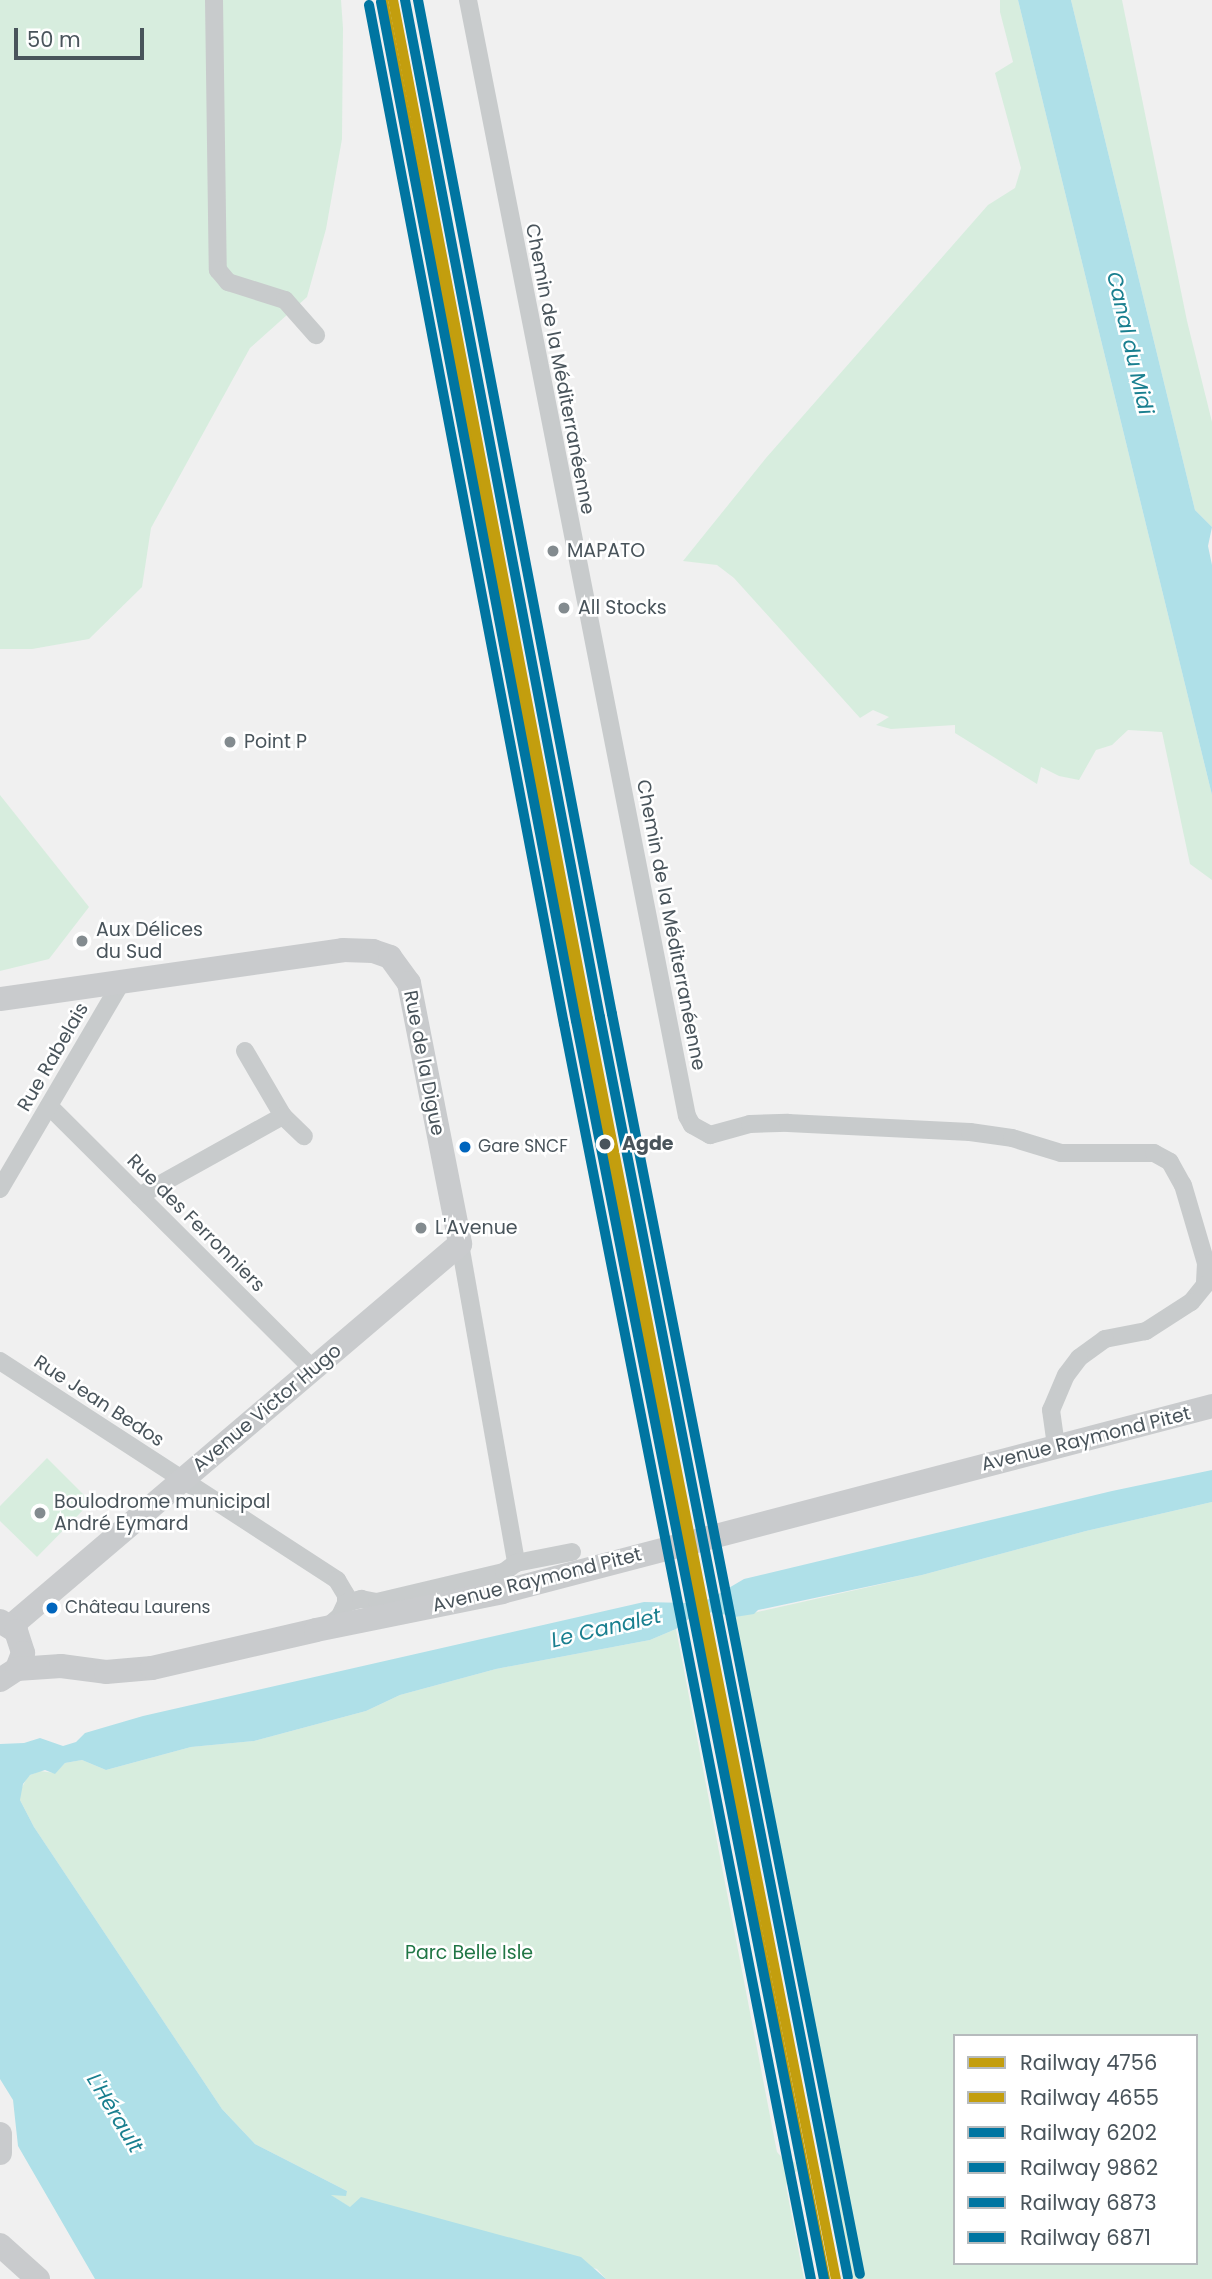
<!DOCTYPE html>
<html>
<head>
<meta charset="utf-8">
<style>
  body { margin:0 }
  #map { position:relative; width:1212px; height:2279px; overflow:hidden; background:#f0f0f0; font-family:Poppins,sans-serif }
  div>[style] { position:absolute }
  .green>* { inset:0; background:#d7edde }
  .water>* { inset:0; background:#afe0e8 }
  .street>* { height:18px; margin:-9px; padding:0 9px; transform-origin:9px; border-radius:9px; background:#c8cbcc }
  .secondary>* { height:24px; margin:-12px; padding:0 12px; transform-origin:12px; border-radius:12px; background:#c9cbcd }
  .rail-1>* { height:10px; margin:-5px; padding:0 5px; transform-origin:5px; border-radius:5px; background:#c39e0e }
  .rail-2>* { height:10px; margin:-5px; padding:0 5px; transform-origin:5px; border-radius:5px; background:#c39e0e }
  .rail-3>* { height:10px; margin:-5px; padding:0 5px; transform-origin:5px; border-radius:5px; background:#0075a1 }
  .rail-4>* { height:10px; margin:-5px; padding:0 5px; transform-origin:5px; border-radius:5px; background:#0075a1 }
  .rail-5>* { height:10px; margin:-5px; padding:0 5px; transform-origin:5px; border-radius:5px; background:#0075a1 }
  .rail-6>* { height:10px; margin:-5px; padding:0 5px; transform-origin:5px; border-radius:5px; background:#0075a1 }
  .dots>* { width:19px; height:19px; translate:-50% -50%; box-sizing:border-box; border:4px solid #fff; border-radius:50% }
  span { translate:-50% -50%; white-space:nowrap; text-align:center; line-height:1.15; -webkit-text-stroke:5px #fff; paint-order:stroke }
  .bus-label { font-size:17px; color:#49545b }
  .left { translate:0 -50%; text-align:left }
  .street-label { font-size:19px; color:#49545b }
  .poi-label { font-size:19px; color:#49545b }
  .stop-label { font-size:19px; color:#49545b; font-weight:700 }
  .park-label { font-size:19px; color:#207645 }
  .water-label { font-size:21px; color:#197f8f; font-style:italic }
  .legend { position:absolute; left:953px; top:2034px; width:245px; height:231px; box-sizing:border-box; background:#fff; border:2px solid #b6bbbd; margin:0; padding:9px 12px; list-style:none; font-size:21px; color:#49545b }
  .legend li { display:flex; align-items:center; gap:14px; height:35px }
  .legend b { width:35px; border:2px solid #b6bbbd }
  .scale { position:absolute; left:14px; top:28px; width:130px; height:32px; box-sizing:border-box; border:4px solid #49545b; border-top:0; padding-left:9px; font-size:21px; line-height:24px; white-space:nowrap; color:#49545b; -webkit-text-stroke:5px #fff; paint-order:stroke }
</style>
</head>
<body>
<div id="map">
  <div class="green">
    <i style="clip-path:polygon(0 0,341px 0,343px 28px,342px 139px,326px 229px,307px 297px,250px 348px,151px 528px,142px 587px,89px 639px,32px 649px,0 649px)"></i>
    <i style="clip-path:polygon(1000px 0,1018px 0,1212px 795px,1212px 880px,1190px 864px,1162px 732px,1128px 730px,1112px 745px,1096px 750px,1079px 780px,1059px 776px,1041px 767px,1037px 784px,955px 733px,955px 725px,891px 729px,876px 725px,889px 717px,873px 710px,860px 718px,734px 578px,717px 565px,683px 561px,766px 458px,988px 205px,1015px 188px,1021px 168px,995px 73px,1013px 62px,1000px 12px)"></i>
    <i style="clip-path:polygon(1071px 0,1122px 0,1187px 321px,1212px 422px,1212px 527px,1195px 510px)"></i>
    <i style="clip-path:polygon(0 795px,89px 907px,49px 959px,0 971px)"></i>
    <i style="clip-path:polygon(47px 1458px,91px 1502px,37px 1557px,0 1521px,0 1506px)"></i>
    <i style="clip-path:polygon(evenodd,1212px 1502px,1212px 2279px,852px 2279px,831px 2181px,825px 2177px,818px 2142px,826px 2130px,735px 1617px,922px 1575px,1086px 1531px,1212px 1502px,955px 2036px,1196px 2036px,1196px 2263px,955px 2263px,955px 2036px)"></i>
    <i style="clip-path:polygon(676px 1629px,777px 2152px,784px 2160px,795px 2162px,797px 2171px,789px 2177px,786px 2186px,804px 2279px,606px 2279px,597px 2269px,351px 2208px,329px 2194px,347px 2191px,255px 2144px,222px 2109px,34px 1827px,20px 1800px,20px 1791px,28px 1776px,40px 1771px,55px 1773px,65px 1763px,82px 1760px,106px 1770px,191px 1747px,254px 1741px,366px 1711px,400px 1695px,496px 1669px,650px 1640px)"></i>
  </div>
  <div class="water">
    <i style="clip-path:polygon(1018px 0,1071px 0,1195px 510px,1212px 527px,1208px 546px,1212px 565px,1212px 795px)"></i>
    <i style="clip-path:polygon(1212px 1470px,1212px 1502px,1086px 1531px,922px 1575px,758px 1610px,754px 1614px,735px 1617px,713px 1612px,691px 1617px,676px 1629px,650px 1640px,496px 1669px,400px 1695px,366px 1711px,254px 1741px,191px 1747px,106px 1770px,82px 1760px,65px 1763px,55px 1774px,45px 1770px,30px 1775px,23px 1784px,20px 1800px,34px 1827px,222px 2109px,255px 2144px,347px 2191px,346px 2196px,331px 2195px,350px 2207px,361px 2197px,581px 2257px,606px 2279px,95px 2279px,18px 2146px,13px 2100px,0 2079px,0 1744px,24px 1743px,40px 1738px,63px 1746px,76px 1742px,85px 1733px,143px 1716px,644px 1602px,688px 1603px,710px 1599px,744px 1579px,1112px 1491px)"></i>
  </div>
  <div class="street">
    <i style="left:214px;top:0;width:270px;rotate:89.2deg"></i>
    <i style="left:218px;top:270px;width:16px;rotate:50deg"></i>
    <i style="left:228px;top:282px;width:60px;rotate:17.5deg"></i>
    <i style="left:285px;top:300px;width:47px;rotate:48.5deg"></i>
    <i style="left:468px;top:0;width:1137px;rotate:78.9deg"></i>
    <i style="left:687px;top:1116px;width:10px;rotate:61deg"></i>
    <i style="left:692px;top:1125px;width:21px;rotate:29deg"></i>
    <i style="left:710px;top:1135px;width:41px;rotate:-15.4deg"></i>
    <i style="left:750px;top:1124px;width:38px;rotate:-2deg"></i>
    <i style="left:788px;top:1123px;width:182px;rotate:2.8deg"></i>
    <i style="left:970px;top:1132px;width:42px;rotate:8.1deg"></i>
    <i style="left:1012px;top:1138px;width:51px;rotate:17deg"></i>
    <i style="left:1061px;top:1153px;width:93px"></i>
    <i style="left:1154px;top:1153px;width:18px;rotate:29deg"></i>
    <i style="left:1170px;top:1162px;width:26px;rotate:61deg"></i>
    <i style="left:1183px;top:1185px;width:81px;rotate:73.6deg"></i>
    <i style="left:1206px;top:1263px;width:22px;rotate:93deg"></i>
    <i style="left:1205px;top:1285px;width:22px;rotate:129deg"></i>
    <i style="left:1191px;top:1302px;width:54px;rotate:147.2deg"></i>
    <i style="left:1146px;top:1331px;width:42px;rotate:169deg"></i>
    <i style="left:1105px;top:1339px;width:32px;rotate:144deg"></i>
    <i style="left:1079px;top:1358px;width:21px;rotate:127deg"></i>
    <i style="left:1066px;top:1375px;width:38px;rotate:113deg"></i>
    <i style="left:1051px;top:1410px;width:37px;rotate:82deg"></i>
    <i style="left:245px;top:1051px;width:75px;rotate:59.7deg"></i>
    <i style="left:283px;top:1116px;width:29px;rotate:44deg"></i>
    <i style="left:49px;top:1106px;width:373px;rotate:44.9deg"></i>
    <i style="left:0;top:1189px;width:239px;rotate:-59.6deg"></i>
    <i style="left:139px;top:1196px;width:165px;rotate:-29.1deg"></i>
    <i style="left:460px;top:1244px;width:324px;rotate:80deg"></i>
    <i style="left:0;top:1361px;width:402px;rotate:33deg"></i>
    <i style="left:337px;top:1580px;width:17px;rotate:59deg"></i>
    <i style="left:346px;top:1595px;width:8px;rotate:90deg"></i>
    <i style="left:346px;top:1603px;width:14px;rotate:115deg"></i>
    <i style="left:340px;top:1616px;width:18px;rotate:139deg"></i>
    <i style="left:346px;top:1603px;width:16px;rotate:-15deg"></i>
    <i style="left:361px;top:1599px;width:16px;rotate:11deg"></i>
    <i style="left:377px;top:1602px;width:130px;rotate:-13.3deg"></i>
    <i style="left:504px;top:1572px;width:15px;rotate:-37deg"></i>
    <i style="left:516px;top:1563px;width:57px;rotate:-11.1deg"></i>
  </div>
  <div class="secondary">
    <i style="left:0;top:999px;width:346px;rotate:-8.1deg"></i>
    <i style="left:343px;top:950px;width:30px;rotate:2deg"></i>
    <i style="left:373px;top:951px;width:18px;rotate:19deg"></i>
    <i style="left:390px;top:957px;width:32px;rotate:54deg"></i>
    <i style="left:409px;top:983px;width:266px;rotate:78.9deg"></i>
    <i style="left:460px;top:1244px;width:590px;rotate:139.61deg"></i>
    <i style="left:0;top:1621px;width:19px;rotate:32deg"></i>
    <i style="left:16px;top:1631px;width:23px;rotate:72deg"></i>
    <i style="left:23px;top:1653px;width:17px;rotate:111deg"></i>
    <i style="left:17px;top:1669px;width:20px;rotate:147deg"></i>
    <i style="left:17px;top:1669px;width:44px;rotate:-3.9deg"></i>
    <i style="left:61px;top:1666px;width:45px;rotate:7.6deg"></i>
    <i style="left:106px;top:1672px;width:46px;rotate:-5deg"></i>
    <i style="left:152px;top:1668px;width:168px;rotate:-13deg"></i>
    <i style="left:316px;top:1630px;width:190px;rotate:-11.5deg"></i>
    <i style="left:502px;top:1592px;width:734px;rotate:-14.68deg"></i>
    <i style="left:0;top:2134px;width:19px;rotate:90deg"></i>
    <i style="left:0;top:2245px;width:51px;rotate:41.8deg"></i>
  </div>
  <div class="rail-1">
    <i style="left:383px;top:0;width:2321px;rotate:79.02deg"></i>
  </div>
  <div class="rail-2">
    <i style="left:393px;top:0;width:1037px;rotate:79.17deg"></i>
    <i style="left:588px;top:1019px;width:1284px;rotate:78.87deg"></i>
  </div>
  <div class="rail-3">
    <i style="left:381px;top:2px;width:1037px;rotate:79.17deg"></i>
    <i style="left:576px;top:1021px;width:1282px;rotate:78.85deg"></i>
  </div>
  <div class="rail-4">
    <i style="left:405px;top:0;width:1036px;rotate:79.15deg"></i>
    <i style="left:600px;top:1017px;width:1284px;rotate:78.87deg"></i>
  </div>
  <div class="rail-5">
    <i style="left:369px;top:5px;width:1037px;rotate:79.17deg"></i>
    <i style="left:564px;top:1024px;width:1279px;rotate:78.87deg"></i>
  </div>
  <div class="rail-6">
    <i style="left:418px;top:0;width:1032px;rotate:79.17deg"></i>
    <i style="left:612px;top:1014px;width:1284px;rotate:78.87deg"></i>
  </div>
  <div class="dots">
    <i style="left:553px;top:551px;background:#838b8f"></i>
    <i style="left:564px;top:608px;background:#838b8f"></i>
    <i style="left:230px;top:742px;background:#838b8f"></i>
    <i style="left:82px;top:941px;background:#838b8f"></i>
    <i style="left:605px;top:1144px;background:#49545b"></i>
    <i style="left:465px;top:1147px;background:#0065bd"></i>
    <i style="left:421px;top:1228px;background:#838b8f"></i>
    <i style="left:40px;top:1513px;background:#838b8f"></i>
    <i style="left:52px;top:1608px;background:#0065bd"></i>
  </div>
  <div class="bus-label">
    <span class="left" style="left:478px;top:1147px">Gare SNCF</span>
    <span class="left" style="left:65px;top:1608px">Château Laurens</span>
  </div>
  <div class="street-label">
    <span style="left:560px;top:369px;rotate:79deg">Chemin de la Méditerranéenne</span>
    <span style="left:671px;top:925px;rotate:79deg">Chemin de la Méditerranéenne</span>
    <span style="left:53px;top:1057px;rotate:-60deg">Rue Rabelais</span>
    <span style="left:424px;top:1063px;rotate:79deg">Rue de la Digue</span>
    <span style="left:196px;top:1223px;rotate:45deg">Rue des Ferronniers</span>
    <span style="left:99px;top:1401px;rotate:33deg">Rue Jean Bedos</span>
    <span style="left:267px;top:1408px;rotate:-40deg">Avenue Victor Hugo</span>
    <span style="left:1086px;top:1439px;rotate:-14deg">Avenue Raymond Pitet</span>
    <span style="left:537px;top:1580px;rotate:-14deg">Avenue Raymond Pitet</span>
  </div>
  <div class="poi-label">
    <span class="left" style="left:567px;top:551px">MAPATO</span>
    <span class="left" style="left:578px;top:608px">All Stocks</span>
    <span class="left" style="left:244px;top:742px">Point P</span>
    <span class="left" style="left:96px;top:941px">Aux Délices<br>du Sud</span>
    <span class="left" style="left:435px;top:1228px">L'Avenue</span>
    <span class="left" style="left:54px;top:1513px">Boulodrome municipal<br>André Eymard</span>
  </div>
  <div class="stop-label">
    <span class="left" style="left:622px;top:1144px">Agde</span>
  </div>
  <div class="park-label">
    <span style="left:469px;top:1953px">Parc Belle Isle</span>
  </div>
  <div class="water-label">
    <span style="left:1130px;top:343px;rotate:77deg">Canal du Midi</span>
    <span style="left:606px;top:1628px;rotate:-13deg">Le Canalet</span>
    <span style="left:115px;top:2113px;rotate:59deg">L'Hérault</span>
  </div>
  <ul class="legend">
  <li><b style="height:9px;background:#c39e0e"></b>Railway 4756</li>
  <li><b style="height:9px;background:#c39e0e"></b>Railway 4655</li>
  <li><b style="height:9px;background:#0075a1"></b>Railway 6202</li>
  <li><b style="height:9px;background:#0075a1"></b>Railway 9862</li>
  <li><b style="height:9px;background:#0075a1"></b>Railway 6873</li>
  <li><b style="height:9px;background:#0075a1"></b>Railway 6871</li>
  </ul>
  <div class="scale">50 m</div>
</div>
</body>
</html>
